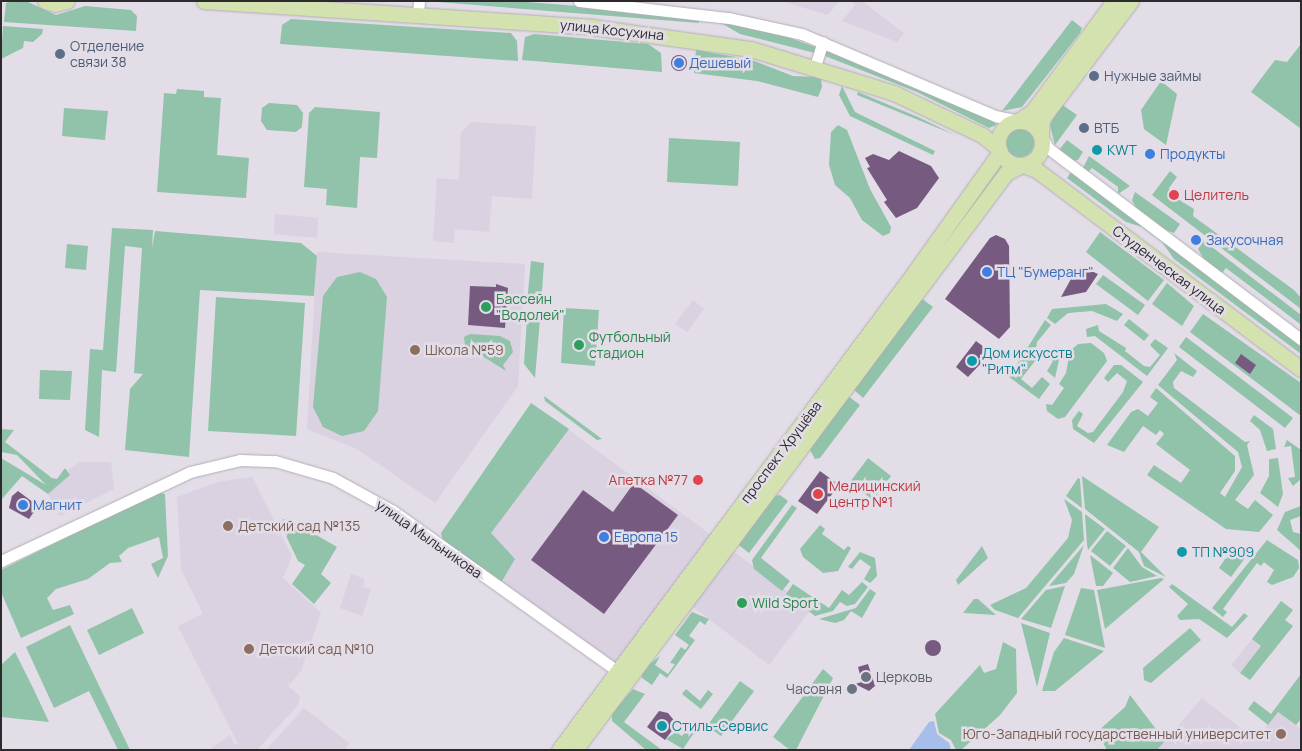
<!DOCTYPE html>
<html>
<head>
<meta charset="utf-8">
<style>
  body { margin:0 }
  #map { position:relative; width:1302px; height:751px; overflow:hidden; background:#e3dde7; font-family:Manrope,sans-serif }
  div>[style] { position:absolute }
  .built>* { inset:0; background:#dad1e1 }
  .green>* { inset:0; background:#90c3a9 }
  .round { border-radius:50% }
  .water>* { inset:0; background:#a7bdea }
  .building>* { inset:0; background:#775a80 }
  .roads { filter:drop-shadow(0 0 1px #b3adb7) drop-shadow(0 0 1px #b3adb7) }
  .minor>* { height:11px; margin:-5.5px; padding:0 5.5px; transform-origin:5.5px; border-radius:5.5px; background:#fff }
  .major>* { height:15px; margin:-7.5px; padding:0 7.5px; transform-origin:7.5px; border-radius:7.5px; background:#d3e2ae }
  .major>.ring { margin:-7.5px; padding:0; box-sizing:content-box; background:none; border:15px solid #d3e2ae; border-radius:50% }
  .dots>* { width:14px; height:14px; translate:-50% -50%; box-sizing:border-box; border:2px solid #e3dde7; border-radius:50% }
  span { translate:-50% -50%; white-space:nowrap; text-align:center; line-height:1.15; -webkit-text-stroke:5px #e3dde7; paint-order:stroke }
  .street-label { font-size:14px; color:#2c2a2d }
  .service-label { font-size:14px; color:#4e5e75 }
  .left { translate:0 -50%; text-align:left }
  .shop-label { font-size:14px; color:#366cbe }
  .culture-label { font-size:14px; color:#0d838f }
  .health-label { font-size:14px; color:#be3a42 }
  .right { translate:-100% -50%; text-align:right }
  .leisure-label { font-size:14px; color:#27864d }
  .education-label { font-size:14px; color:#785e54 }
  .worship-label { font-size:14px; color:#5b616d }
  .frame { position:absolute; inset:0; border:2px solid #2c2a2d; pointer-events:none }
</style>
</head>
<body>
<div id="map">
  <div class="built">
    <i style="clip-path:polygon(781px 1px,839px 1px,828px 15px)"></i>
    <i style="clip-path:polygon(852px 1px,862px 1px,904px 33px,897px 42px,842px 21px,855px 5px)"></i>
    <i style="clip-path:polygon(472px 122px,536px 126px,532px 199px,492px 196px,489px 232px,455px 229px,454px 243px,433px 241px,437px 178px,459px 180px,461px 132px)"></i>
    <i style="clip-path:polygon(275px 214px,318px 218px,317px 238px,274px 234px)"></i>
    <i style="clip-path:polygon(317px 252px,525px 264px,518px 386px,435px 503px,357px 449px,307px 429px)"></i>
    <i style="clip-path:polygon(693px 300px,704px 309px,687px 332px,675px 324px)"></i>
    <i style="clip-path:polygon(568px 429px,811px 609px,769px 665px,671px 590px,614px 667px,470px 561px)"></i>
    <i style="clip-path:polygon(80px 462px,111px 462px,114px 489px,60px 516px,48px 494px,70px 475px,68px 470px)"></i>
    <i style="clip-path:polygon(252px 477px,292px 556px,283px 578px,321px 613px,301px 671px,288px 686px,300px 696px,298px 705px,257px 750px,209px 750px,230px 735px,234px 744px,238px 744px,178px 626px,203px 614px,181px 569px,177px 497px,217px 482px)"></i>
    <i style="clip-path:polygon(351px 574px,365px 579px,363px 587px,371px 589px,362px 616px,340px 608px)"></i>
    <i style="clip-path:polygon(1252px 639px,1261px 646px,1240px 673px,1231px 665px)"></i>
    <i style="clip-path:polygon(1202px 698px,1256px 740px,1278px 712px,1301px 729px,1301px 750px,1157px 750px)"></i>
    <i style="clip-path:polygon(304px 708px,349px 743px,345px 750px,266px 750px)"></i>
  </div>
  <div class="green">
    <i style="clip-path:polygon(12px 1px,26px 1px,56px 15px,85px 6px,131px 10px,137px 16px,136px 31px,4px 22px,6px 3px)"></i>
    <i style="clip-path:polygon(425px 1px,514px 1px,641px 11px,699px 19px,699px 23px)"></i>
    <i style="clip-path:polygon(291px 19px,511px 33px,517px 41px,518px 61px,280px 44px,282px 25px)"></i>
    <i style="clip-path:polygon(1072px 20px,1082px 28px,1080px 33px,1022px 107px,1002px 111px)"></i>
    <i style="clip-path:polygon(721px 23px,771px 31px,815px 47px,815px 53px,740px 34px)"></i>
    <i style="clip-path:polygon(3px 26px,43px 29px,42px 34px,33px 42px,24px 41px,23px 48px,1px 59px)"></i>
    <i style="clip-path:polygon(534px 34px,648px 44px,661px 53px,662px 72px,522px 60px,525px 37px)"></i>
    <i style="clip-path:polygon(1301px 44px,1301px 128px,1300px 128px,1251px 92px,1275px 60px,1287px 62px)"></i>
    <i style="clip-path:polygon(824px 48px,995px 121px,996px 125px,989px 128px,917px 92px,825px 56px)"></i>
    <i style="clip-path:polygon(696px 50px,752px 60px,793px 76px,814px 77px,821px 79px,822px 87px,818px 97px,757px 81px,694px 73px)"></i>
    <i style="clip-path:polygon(1161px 81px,1177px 94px,1166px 145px,1144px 129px,1141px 110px)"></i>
    <i style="clip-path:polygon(842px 86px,855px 112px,935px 151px,933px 155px,850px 116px,839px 95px)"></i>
    <i style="clip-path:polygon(177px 89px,204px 91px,204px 97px,221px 98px,217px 155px,249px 158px,246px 198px,157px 192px,164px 93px,176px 94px)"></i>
    <i style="clip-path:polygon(858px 92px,918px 117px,955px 135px,857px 95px)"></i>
    <i style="clip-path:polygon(269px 103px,297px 105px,303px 113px,302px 127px,296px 132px,267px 130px,261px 121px,262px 108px)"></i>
    <i style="clip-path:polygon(1061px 104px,1077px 115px,1055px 145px,1050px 125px)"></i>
    <i style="clip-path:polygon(315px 107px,380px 112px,377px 158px,360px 157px,357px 208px,326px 205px,327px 189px,304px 187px,309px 113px)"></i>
    <i style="clip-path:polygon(64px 108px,108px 111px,105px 140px,62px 136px)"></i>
    <i style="clip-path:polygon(838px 125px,847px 130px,870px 189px,891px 227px,890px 233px,883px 236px,862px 220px,850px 198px,835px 185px,829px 165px,831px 132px)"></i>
    <i class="round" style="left:1006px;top:129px;width:28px;height:28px"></i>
    <i style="clip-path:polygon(669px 138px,740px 142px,738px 186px,667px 182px)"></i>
    <i style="clip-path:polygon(1067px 140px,1083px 152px,1078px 160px,1073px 161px,1059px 150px)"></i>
    <i style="clip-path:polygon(1089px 156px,1130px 186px,1118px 194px,1118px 187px,1092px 168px,1088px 172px,1083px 168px)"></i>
    <i style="clip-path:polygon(1170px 171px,1177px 177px,1169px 188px,1170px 194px,1194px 209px,1193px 216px,1294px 290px,1301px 298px,1301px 309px,1152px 195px)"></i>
    <i style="clip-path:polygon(1071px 172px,1301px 344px,1301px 354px,1174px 259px,1162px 242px,1142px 227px,1126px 222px,1067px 178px)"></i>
    <i style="clip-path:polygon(1135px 192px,1180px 224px,1174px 233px,1162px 229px,1137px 210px,1132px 200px)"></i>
    <i style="clip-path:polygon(112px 228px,153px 230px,152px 248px,155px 231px,301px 243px,317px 256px,314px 296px,200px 290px,189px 457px,125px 450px,130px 389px,143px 374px,134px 373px,142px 248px,125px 246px,116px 372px,102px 370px,99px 437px,85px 430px,90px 349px,103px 350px)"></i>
    <i style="clip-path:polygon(1100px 232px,1164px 280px,1148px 301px,1086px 252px)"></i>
    <i style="clip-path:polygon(1204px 241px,1301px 315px,1300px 324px,1226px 268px,1222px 273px,1204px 259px,1198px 249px)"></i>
    <i style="clip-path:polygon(67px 244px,88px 246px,86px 270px,65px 268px)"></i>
    <i style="clip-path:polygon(531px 261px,544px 263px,541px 305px,527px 303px)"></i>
    <i style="clip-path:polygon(360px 272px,376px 279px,387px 297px,378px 411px,364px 431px,342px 436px,323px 427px,313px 407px,323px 296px,337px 277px)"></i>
    <i style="clip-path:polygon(1103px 275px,1145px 305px,1138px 315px,1096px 284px)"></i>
    <i style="clip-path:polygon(1167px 283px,1194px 306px,1182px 326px,1152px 304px)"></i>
    <i style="clip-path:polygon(216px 297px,305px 303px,296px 436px,208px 431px)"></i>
    <i style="clip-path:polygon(921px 298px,933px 307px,863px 398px,853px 389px)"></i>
    <i style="clip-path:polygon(1106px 304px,1123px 314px,1117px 321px,1092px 311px,1068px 313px,1055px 324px,1047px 318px,1052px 309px)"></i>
    <i style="clip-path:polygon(564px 308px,599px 310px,595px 366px,561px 363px)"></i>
    <i style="clip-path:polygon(1203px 314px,1301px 383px,1301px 416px,1190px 332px)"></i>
    <i style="clip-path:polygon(527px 318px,540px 319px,535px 378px,524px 364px)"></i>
    <i style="clip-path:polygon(1129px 319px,1149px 335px,1144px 341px,1124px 325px)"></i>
    <i style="clip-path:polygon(1045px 320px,1051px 325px,1037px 342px,1036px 348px,1042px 352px,1021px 379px,1032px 388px,1042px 377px,1050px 384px,1039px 399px,1009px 377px)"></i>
    <i style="clip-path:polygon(1098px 325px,1099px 331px,1126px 348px,1125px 351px,1144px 366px,1150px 367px,1160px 355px,1150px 345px,1155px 339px,1168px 348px,1147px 376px,1095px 336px,1087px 337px,1086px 329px)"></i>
    <i style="clip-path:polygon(470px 334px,500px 336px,510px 341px,513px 352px,503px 365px,506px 371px,465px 345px,464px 337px)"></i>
    <i style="clip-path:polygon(1186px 337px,1293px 418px,1285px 428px,1179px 347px)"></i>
    <i style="clip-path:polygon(1091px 343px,1104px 353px,1107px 361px,1065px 417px,1058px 419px,1047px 411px,1046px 404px,1052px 405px,1064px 388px,1059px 384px,1066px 373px,1070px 351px,1078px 344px)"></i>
    <i style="clip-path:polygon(1056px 347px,1061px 351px,1055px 378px,1047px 371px,1053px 361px,1046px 355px)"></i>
    <i style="clip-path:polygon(1174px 353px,1197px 371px,1193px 377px,1181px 371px,1173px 382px,1174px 388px,1245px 442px,1250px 441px,1247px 445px,1254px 475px,1235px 500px,1248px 509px,1255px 500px,1273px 515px,1259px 532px,1226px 529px,1147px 475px,1154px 465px,1181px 483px,1190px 470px,1156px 444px,1164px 434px,1160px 430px,1156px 435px,1143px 426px,1124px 452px,1107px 445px,1131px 412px,1138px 409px,1148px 416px,1158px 403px,1150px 397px,1156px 388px,1235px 456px,1235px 471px,1220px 493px,1225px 497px,1242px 467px,1238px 452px,1158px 385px,1177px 360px)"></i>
    <i style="clip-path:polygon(1114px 365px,1121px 365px,1143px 382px,1094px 443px,1073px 429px,1072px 420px,1079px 411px,1083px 414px,1077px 426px,1088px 433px,1093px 432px,1123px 392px,1127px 381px,1117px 373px,1108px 382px,1104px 378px)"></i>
    <i style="clip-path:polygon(40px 370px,72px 371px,70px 400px,39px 399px)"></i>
    <i style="clip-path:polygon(544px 396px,602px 439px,597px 440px,545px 401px)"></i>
    <i style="clip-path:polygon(848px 396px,860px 405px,820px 458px,815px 459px,809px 448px)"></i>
    <i style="clip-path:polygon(531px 403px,569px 429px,491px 533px,515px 559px,502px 581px,496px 582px,443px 541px,441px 533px)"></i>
    <i style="clip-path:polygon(1254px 415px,1273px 429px,1276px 449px,1267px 451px,1260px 430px,1250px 421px)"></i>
    <i style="clip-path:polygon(1px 429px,14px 430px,5px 442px,52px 478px,57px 479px,65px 468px,70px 475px,48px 494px,22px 476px,1px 500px,1px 458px,46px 485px,17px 455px,1px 452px)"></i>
    <i style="clip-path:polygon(1287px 440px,1301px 450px,1301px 479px,1293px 486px,1288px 478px,1295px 477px,1291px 446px,1284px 447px)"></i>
    <i style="clip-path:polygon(868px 458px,891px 476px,873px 500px,850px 482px)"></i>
    <i style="clip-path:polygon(1278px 458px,1283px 494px,1278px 507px,1260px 493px,1269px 476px,1269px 459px)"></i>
    <i style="clip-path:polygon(1082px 476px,1159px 527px,1141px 552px,1166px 577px,1144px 566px,1139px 552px,1085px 509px)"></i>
    <i style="clip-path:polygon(1078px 478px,1080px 479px,1082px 508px,1066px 496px)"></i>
    <i style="clip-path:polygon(157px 492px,165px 494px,168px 556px,158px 578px,151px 564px,163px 558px,159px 537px,128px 548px,119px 556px,122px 562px,110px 563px,88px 579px,56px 589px,47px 598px,53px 610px,70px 605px,74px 614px,21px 638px,1px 592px,1px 570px)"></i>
    <i style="clip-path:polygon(780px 495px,788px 501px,749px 553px,736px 543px,772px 496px)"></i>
    <i style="clip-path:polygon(1064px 499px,1082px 512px,1084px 540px,1018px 618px,995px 610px,990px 605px,1026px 588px,1068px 538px,1072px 520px)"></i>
    <i style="clip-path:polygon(792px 505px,797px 508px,761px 558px,790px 581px,782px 591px,754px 569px,752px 560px)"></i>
    <i style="clip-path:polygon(1301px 506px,1301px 516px,1290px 520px,1293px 532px,1301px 534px,1301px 551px,1277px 530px,1285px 512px)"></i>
    <i style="clip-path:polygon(1085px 514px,1105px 529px,1088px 550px,1087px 545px)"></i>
    <i style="clip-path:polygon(287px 518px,337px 547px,321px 574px,331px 583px,314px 604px,292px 584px,305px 565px,298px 561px,279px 521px)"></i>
    <i style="clip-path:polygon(820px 525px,825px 529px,822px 534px,844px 550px,848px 546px,851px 548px,838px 571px,823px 573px,803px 557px,800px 549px)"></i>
    <i style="clip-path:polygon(1107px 531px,1126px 546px,1110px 566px,1091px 551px)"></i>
    <i style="clip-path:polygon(1267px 540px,1298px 560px,1299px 568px,1293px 577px,1272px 585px,1267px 582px,1274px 570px,1264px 562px,1261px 566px,1257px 563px,1223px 609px,1227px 612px,1223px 617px,1212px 608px)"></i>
    <i style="clip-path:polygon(1084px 545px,1074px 574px,1066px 583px,1049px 586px)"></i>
    <i style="clip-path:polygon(982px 546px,988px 558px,958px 585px,956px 580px)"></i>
    <i style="clip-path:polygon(1128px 548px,1142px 567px,1157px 576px,1130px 582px,1113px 568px)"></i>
    <i style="clip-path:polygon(1243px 550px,1248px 554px,1231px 577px,1219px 568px,1225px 559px)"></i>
    <i style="clip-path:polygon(860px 552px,875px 558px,877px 576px,870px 583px,864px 579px,871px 567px,860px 559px,852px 569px,848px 567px)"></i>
    <i style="clip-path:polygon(1090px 555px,1113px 573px,1103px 586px,1096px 586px)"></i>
    <i style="clip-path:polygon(1161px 578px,1164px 579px,1105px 629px,1097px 590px)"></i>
    <i style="clip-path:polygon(862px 582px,868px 587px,855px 604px,847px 606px,840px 602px,833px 611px,815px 616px,786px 594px,793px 584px,829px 608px,842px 590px,849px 595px)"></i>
    <i style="clip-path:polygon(1172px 584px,1232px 627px,1244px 613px,1248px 616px,1227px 638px,1199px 619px,1180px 620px,1177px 616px,1188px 604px,1169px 587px)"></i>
    <i style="clip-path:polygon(1065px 586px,1051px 628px,1021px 619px,1046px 590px)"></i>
    <i style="clip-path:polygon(1081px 588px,1094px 590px,1105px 648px,1065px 635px)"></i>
    <i style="clip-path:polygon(870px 589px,876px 593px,862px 618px,851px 611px,844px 620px,835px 623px,819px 619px,856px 608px)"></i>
    <i style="clip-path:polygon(974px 599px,978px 599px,996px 615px,963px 613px)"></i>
    <i style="clip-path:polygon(1281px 601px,1293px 610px,1285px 620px,1293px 626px,1250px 680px,1240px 673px,1261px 646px,1252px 639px)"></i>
    <i style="clip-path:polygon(132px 608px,144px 633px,99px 655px,87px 630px)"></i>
    <i style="clip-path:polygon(692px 612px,709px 619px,705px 625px,700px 621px,689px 636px,695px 640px,667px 678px,660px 673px,652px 685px,642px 678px,641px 671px,644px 673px,643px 669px,660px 656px,655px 665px,668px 674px,675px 664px,670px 663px,681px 647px,685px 650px,689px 645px,675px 635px)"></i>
    <i style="clip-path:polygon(1021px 623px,1050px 633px,1037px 687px)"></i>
    <i style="clip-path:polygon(70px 625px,91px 669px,130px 750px,118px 750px,89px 691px,54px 708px,26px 647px)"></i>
    <i style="clip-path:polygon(1190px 628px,1201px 640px,1151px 683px,1144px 680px,1143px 668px)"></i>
    <i style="clip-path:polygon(1064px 638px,1104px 651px,1055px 691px,1042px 691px,1054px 652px)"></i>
    <i style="clip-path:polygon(1003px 642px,1016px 649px,1017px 693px,1000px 715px,961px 750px,956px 750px,951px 740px,939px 733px,935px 714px,980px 665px,984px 673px,996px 669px)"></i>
    <i style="clip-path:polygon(15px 652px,33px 688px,49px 722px,1px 717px,1px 665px)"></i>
    <i style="clip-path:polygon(823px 669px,833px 678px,796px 750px,790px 750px,773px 737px)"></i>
    <i style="clip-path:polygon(1301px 674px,1301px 719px,1296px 725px,1278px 712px,1268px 725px,1248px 709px,1254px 701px,1271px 714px)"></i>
    <i style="clip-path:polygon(740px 681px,754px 691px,721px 736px,707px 726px)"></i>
    <i style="clip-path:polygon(633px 689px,645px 694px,624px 722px,662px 750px,646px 750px,612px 721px,612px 713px)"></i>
    <i style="clip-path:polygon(686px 689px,700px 701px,708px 690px,713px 694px,701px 709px,682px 694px)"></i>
    <i style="clip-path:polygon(1130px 695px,1165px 741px,1157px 750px,1107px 750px,1097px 732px,1125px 707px)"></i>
    <i style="clip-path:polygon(689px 727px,694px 733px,683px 749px,666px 739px,676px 732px,682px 736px)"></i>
  </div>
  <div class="water">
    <i style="clip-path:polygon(934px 721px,937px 734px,949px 743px,951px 750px,909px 750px,929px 722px)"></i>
  </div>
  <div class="building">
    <i class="round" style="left:671px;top:55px;width:16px;height:16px"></i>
    <i style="clip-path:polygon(899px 151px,931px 166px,939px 178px,917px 208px,896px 218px,884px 202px,887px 200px,867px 168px,870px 167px,865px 158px,873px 154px,889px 160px)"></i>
    <i style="clip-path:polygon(996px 235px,1005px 239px,1009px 246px,1010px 327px,999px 339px,945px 299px,990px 238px)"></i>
    <i style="clip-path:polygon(1082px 267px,1098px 274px,1086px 292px,1061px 297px,1076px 270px)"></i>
    <i style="clip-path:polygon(496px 284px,508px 288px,505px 328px,468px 325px,470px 286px,496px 287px)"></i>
    <i style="clip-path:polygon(976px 341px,988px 350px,984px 356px,986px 358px,968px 377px,956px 367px)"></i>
    <i style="clip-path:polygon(1241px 354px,1256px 365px,1250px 374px,1235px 363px)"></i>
    <i style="clip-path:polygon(820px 471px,839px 485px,817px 514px,798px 501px)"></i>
    <i style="clip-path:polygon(634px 483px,678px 515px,604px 614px,531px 560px,583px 490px,613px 512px)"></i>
    <i style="clip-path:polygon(18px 491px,38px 506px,29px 519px,9px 508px,12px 496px)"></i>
    <i class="round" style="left:925px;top:640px;width:16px;height:16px"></i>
    <i style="clip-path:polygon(868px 664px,875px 686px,869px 691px,855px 684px,862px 682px,858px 667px)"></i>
    <i style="clip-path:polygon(659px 711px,668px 713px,677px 724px,665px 740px,647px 727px)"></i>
  </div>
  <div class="roads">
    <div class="minor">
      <i style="left:579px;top:1px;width:151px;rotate:6.5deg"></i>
      <i style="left:729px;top:18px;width:75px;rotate:12.4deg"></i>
      <i style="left:802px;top:34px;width:210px;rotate:23deg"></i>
      <i style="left:995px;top:116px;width:24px;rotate:12deg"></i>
      <i style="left:418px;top:15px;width:14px;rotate:-86deg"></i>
      <i style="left:815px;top:66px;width:25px;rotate:-72deg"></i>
      <i style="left:1042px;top:137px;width:13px;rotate:61deg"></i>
      <i style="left:1048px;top:148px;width:317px;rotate:37.1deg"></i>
      <i style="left:1px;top:561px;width:209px;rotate:-25.2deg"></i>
      <i style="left:190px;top:472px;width:51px;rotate:-13.5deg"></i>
      <i style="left:240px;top:460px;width:35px;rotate:2deg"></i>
      <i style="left:275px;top:461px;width:60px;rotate:16.3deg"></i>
      <i style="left:333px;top:478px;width:68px;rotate:28.8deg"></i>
      <i style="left:393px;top:511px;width:275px;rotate:35.5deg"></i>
    </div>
    <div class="major">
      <i style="left:45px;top:1px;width:10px;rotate:17deg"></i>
      <i style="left:55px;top:4px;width:12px;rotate:-14deg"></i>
      <i style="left:204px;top:1px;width:389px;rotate:3.8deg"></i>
      <i style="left:592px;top:27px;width:161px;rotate:7.9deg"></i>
      <i style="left:751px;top:49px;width:150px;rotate:17.1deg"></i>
      <i style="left:894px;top:93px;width:98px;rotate:25.5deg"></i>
      <i style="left:982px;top:135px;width:22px;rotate:39deg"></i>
      <i class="ring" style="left:998px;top:121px;width:29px;height:29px"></i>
      <i style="left:1018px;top:121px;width:17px;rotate:-33deg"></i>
      <i style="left:1032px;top:112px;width:138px;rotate:-53.5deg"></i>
      <i style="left:1041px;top:134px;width:15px;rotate:-86deg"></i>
      <i style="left:1042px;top:119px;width:148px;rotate:-53deg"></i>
      <i style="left:1024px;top:165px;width:15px;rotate:23deg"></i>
      <i style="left:1038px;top:171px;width:329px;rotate:37deg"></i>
      <i style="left:559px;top:750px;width:581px;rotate:-53.33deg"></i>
      <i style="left:906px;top:284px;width:162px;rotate:-54.5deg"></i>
      <i style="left:575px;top:750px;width:720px;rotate:-53.24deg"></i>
      <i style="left:1006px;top:173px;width:16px;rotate:-27deg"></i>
    </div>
  </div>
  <div class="dots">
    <i style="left:60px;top:54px;background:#5c6f8a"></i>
    <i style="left:679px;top:63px;background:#3f7fe0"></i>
    <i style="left:1094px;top:76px;background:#5c6f8a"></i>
    <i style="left:1084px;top:128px;background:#5c6f8a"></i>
    <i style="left:1097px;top:150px;background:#0f9aa8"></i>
    <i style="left:1150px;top:154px;background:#3f7fe0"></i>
    <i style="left:1174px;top:195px;background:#e0444e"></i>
    <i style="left:1196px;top:240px;background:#3f7fe0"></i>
    <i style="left:987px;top:272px;background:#3f7fe0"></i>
    <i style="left:486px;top:307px;background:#2e9e5b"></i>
    <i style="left:579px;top:345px;background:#2e9e5b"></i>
    <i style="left:415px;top:350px;background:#8d6e63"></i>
    <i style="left:972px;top:361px;background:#0f9aa8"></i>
    <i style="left:698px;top:480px;background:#e0444e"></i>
    <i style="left:818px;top:494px;background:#e0444e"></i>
    <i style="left:23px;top:505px;background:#3f7fe0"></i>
    <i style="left:228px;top:526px;background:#8d6e63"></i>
    <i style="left:604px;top:537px;background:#3f7fe0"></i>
    <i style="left:1182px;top:552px;background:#0f9aa8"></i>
    <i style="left:742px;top:603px;background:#2e9e5b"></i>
    <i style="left:249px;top:649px;background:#8d6e63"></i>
    <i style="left:866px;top:677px;background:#6b7280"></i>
    <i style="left:852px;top:689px;background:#6b7280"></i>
    <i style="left:662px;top:726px;background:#0f9aa8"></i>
    <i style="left:1281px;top:734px;background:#8d6e63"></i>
  </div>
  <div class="street-label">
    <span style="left:612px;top:30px;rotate:6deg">улица Косухина</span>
    <span style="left:1169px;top:270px;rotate:37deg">Студенческая улица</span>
    <span style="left:781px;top:452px;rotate:-53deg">проспект Хрущёва</span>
    <span style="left:429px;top:539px;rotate:35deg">улица Мыльникова</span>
  </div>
  <div class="service-label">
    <span class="left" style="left:70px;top:54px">Отделение<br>связи 38</span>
    <span class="left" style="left:1104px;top:76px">Нужные займы</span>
    <span class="left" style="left:1094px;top:128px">ВТБ</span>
  </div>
  <div class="shop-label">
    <span class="left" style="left:689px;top:63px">Дешевый</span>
    <span class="left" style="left:1160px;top:154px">Продукты</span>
    <span class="left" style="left:1206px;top:240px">Закусочная</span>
    <span class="left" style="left:997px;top:272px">ТЦ "Бумеранг"</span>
    <span class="left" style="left:33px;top:505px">Магнит</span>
    <span class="left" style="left:614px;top:537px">Европа 15</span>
  </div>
  <div class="culture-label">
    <span class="left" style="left:1107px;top:150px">KWT</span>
    <span class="left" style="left:982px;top:361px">Дом искусств<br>"Ритм"</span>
    <span class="left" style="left:1192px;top:552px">ТП №909</span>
    <span class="left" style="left:672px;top:726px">Стиль-Сервис</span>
  </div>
  <div class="health-label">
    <span class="left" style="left:1184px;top:195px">Целитель</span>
    <span class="right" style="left:688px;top:480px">Апетка №77</span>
    <span class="left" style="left:829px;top:494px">Медицинский<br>центр №1</span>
  </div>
  <div class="leisure-label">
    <span class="left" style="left:496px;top:307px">Бассейн<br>"Водолей"</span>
    <span class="left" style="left:589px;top:345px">Футбольный<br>стадион</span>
    <span class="left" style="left:752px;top:603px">Wild Sport</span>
  </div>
  <div class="education-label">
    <span class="left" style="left:425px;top:350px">Школа №59</span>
    <span class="left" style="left:238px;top:526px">Детский сад №135</span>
    <span class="left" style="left:259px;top:649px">Детский сад №10</span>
    <span class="right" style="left:1271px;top:734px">Юго-Западный государственный университет</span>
  </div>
  <div class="worship-label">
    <span class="left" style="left:876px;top:677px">Церковь</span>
    <span class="right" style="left:842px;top:689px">Часовня</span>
  </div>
  <div class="frame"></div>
</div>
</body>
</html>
